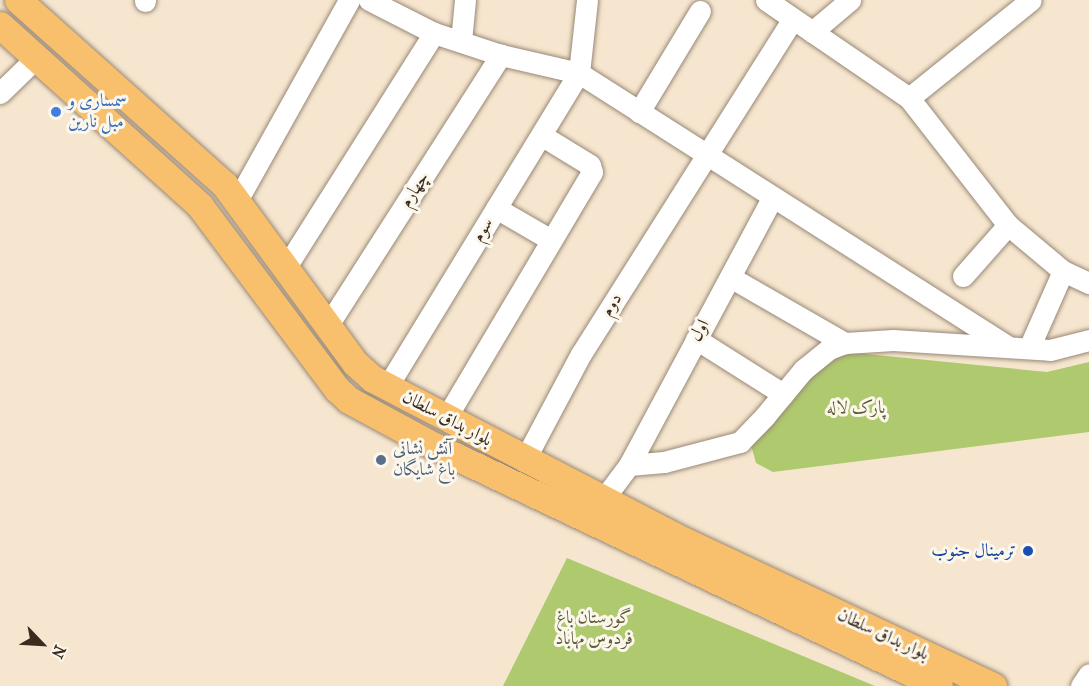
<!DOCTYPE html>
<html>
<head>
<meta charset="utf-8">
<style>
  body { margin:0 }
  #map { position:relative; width:1089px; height:686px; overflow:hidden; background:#f6e6cf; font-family:"IM FELL French Canon",Amiri,serif }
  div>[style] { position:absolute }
  .green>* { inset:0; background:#afc96f }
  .roads { filter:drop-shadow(0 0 2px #988876) drop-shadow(0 0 2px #988876) }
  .minor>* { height:21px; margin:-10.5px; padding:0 10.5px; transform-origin:10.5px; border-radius:10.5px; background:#fff }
  .major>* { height:27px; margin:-13.5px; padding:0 13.5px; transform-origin:13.5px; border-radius:13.5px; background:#f8bf6c }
  .dots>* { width:16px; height:16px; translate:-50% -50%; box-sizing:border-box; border:3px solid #fbf7ec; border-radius:50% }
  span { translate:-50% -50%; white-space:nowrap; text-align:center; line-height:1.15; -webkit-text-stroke:6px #fbf7ec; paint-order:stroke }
  .shop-label { font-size:18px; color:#366cbe }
  .left { translate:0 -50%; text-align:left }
  .street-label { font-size:18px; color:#3b2a1e }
  .park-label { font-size:18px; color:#5e5a36 }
  .service-label { font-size:18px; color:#4e5e75 }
  .transit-label { font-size:18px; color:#164399 }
  .right { translate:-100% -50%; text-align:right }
  .north { position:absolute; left:12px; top:614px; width:60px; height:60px; -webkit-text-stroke:4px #fbf7ec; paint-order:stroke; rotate:115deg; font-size:16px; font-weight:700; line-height:24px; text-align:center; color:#3b2a1e }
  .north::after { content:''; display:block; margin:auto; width:21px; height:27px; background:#3b2a1e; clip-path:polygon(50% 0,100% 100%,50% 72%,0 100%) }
</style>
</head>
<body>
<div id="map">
  <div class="green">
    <i style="clip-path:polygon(846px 352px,1047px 372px,1089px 362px,1089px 432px,773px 472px,756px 463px,751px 445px,824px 361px)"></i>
    <i style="clip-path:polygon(567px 558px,875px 686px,503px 686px)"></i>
  </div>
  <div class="roads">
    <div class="minor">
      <i style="left:369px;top:0;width:73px;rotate:26.9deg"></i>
      <i style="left:434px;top:33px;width:71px;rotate:18.2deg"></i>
      <i style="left:501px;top:55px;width:80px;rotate:13deg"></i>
      <i style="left:579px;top:73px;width:508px;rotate:32.53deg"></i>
      <i style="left:766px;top:0;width:173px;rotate:34.4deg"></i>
      <i style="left:909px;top:98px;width:161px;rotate:52.1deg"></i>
      <i style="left:1008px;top:225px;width:72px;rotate:39.9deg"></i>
      <i style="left:1063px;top:271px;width:29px;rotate:25deg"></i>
      <i style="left:145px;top:1px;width:1px;rotate:-90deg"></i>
      <i style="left:812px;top:32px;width:50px;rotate:-40.1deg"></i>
      <i style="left:461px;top:41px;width:41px;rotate:-84.4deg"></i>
      <i style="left:0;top:93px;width:50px;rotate:-44.2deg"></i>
      <i style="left:909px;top:98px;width:156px;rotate:-38.8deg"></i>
      <i style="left:639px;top:112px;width:118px;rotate:-58.9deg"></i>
      <i style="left:238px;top:199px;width:228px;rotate:-60.8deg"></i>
      <i style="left:496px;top:208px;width:64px;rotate:30.2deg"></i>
      <i style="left:286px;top:267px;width:277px;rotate:-57.7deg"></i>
      <i style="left:963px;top:276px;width:68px;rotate:-48.6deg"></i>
      <i style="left:730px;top:277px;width:133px;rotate:29.9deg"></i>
      <i style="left:328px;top:325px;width:321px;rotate:-57.4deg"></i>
      <i style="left:696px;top:339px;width:103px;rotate:32.3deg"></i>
      <i style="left:1029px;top:348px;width:84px;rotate:-66.2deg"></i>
      <i style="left:387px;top:387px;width:368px;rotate:-58.6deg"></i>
      <i style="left:579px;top:73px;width:73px;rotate:-83.7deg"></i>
      <i style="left:446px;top:418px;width:286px;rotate:-59.3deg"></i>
      <i style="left:592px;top:172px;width:7px;rotate:-106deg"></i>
      <i style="left:590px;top:165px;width:57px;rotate:-148.5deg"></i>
      <i style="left:524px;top:461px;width:121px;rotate:-62deg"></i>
      <i style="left:581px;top:354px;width:396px;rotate:-57.7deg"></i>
      <i style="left:629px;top:465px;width:304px;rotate:-61.8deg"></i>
      <i style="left:602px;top:501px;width:45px;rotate:-53.1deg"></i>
      <i style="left:629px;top:465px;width:35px;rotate:-5deg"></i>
      <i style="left:664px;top:462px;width:79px;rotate:-14.7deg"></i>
      <i style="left:740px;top:442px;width:36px;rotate:-46deg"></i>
      <i style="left:765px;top:416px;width:60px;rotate:-50.4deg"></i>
      <i style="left:803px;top:370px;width:33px;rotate:-39deg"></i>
      <i style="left:829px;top:349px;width:17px;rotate:-21deg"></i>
      <i style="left:845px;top:343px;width:48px;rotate:-3.6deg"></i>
      <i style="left:893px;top:340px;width:157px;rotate:3.6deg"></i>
      <i style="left:1050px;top:350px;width:40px;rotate:-14.4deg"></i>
      <i style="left:1081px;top:686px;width:14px;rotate:-56deg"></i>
    </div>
    <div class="major">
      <i style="left:18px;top:0;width:276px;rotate:41.8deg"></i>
      <i style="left:224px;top:184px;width:222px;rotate:53.8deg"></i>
      <i style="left:355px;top:363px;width:24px;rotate:42deg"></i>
      <i style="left:373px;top:379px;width:339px;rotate:27.5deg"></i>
      <i style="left:674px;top:536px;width:353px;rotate:25.2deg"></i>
      <i style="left:0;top:25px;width:270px;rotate:42.1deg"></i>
      <i style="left:200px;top:206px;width:229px;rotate:53.2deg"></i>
      <i style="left:337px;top:389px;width:16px;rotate:43deg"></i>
      <i style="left:349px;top:400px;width:99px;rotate:28.4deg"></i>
      <i style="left:436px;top:447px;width:557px;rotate:25.41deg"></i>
    </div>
  </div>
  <div class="dots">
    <i style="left:56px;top:112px;background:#3f7fe0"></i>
    <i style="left:381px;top:460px;background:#5c6f8a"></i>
    <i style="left:1028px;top:551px;background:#1a4fb4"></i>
  </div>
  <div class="shop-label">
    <span class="left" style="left:68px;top:112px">سمساری و<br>مبل نارین</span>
  </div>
  <div class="street-label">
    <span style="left:415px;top:190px;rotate:-57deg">چهارم</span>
    <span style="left:483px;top:230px;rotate:-59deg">سوم</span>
    <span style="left:612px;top:305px;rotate:-58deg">دوم</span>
    <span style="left:700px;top:331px;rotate:-61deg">اول</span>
    <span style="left:447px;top:419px;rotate:28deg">بلوار بداق سلطان</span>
    <span style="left:883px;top:635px;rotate:25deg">بلوار بداق سلطان</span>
  </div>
  <div class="park-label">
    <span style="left:856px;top:408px">پارک لاله</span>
    <span style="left:594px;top:629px">گورستان باغ<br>فردوس مهاباد</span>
  </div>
  <div class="service-label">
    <span class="left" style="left:393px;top:460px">آتش نشانی<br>باغ شایگان</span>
  </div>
  <div class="transit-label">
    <span class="right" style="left:1016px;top:551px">ترمینال جنوب</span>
  </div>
  <div class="north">N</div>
</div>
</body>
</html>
